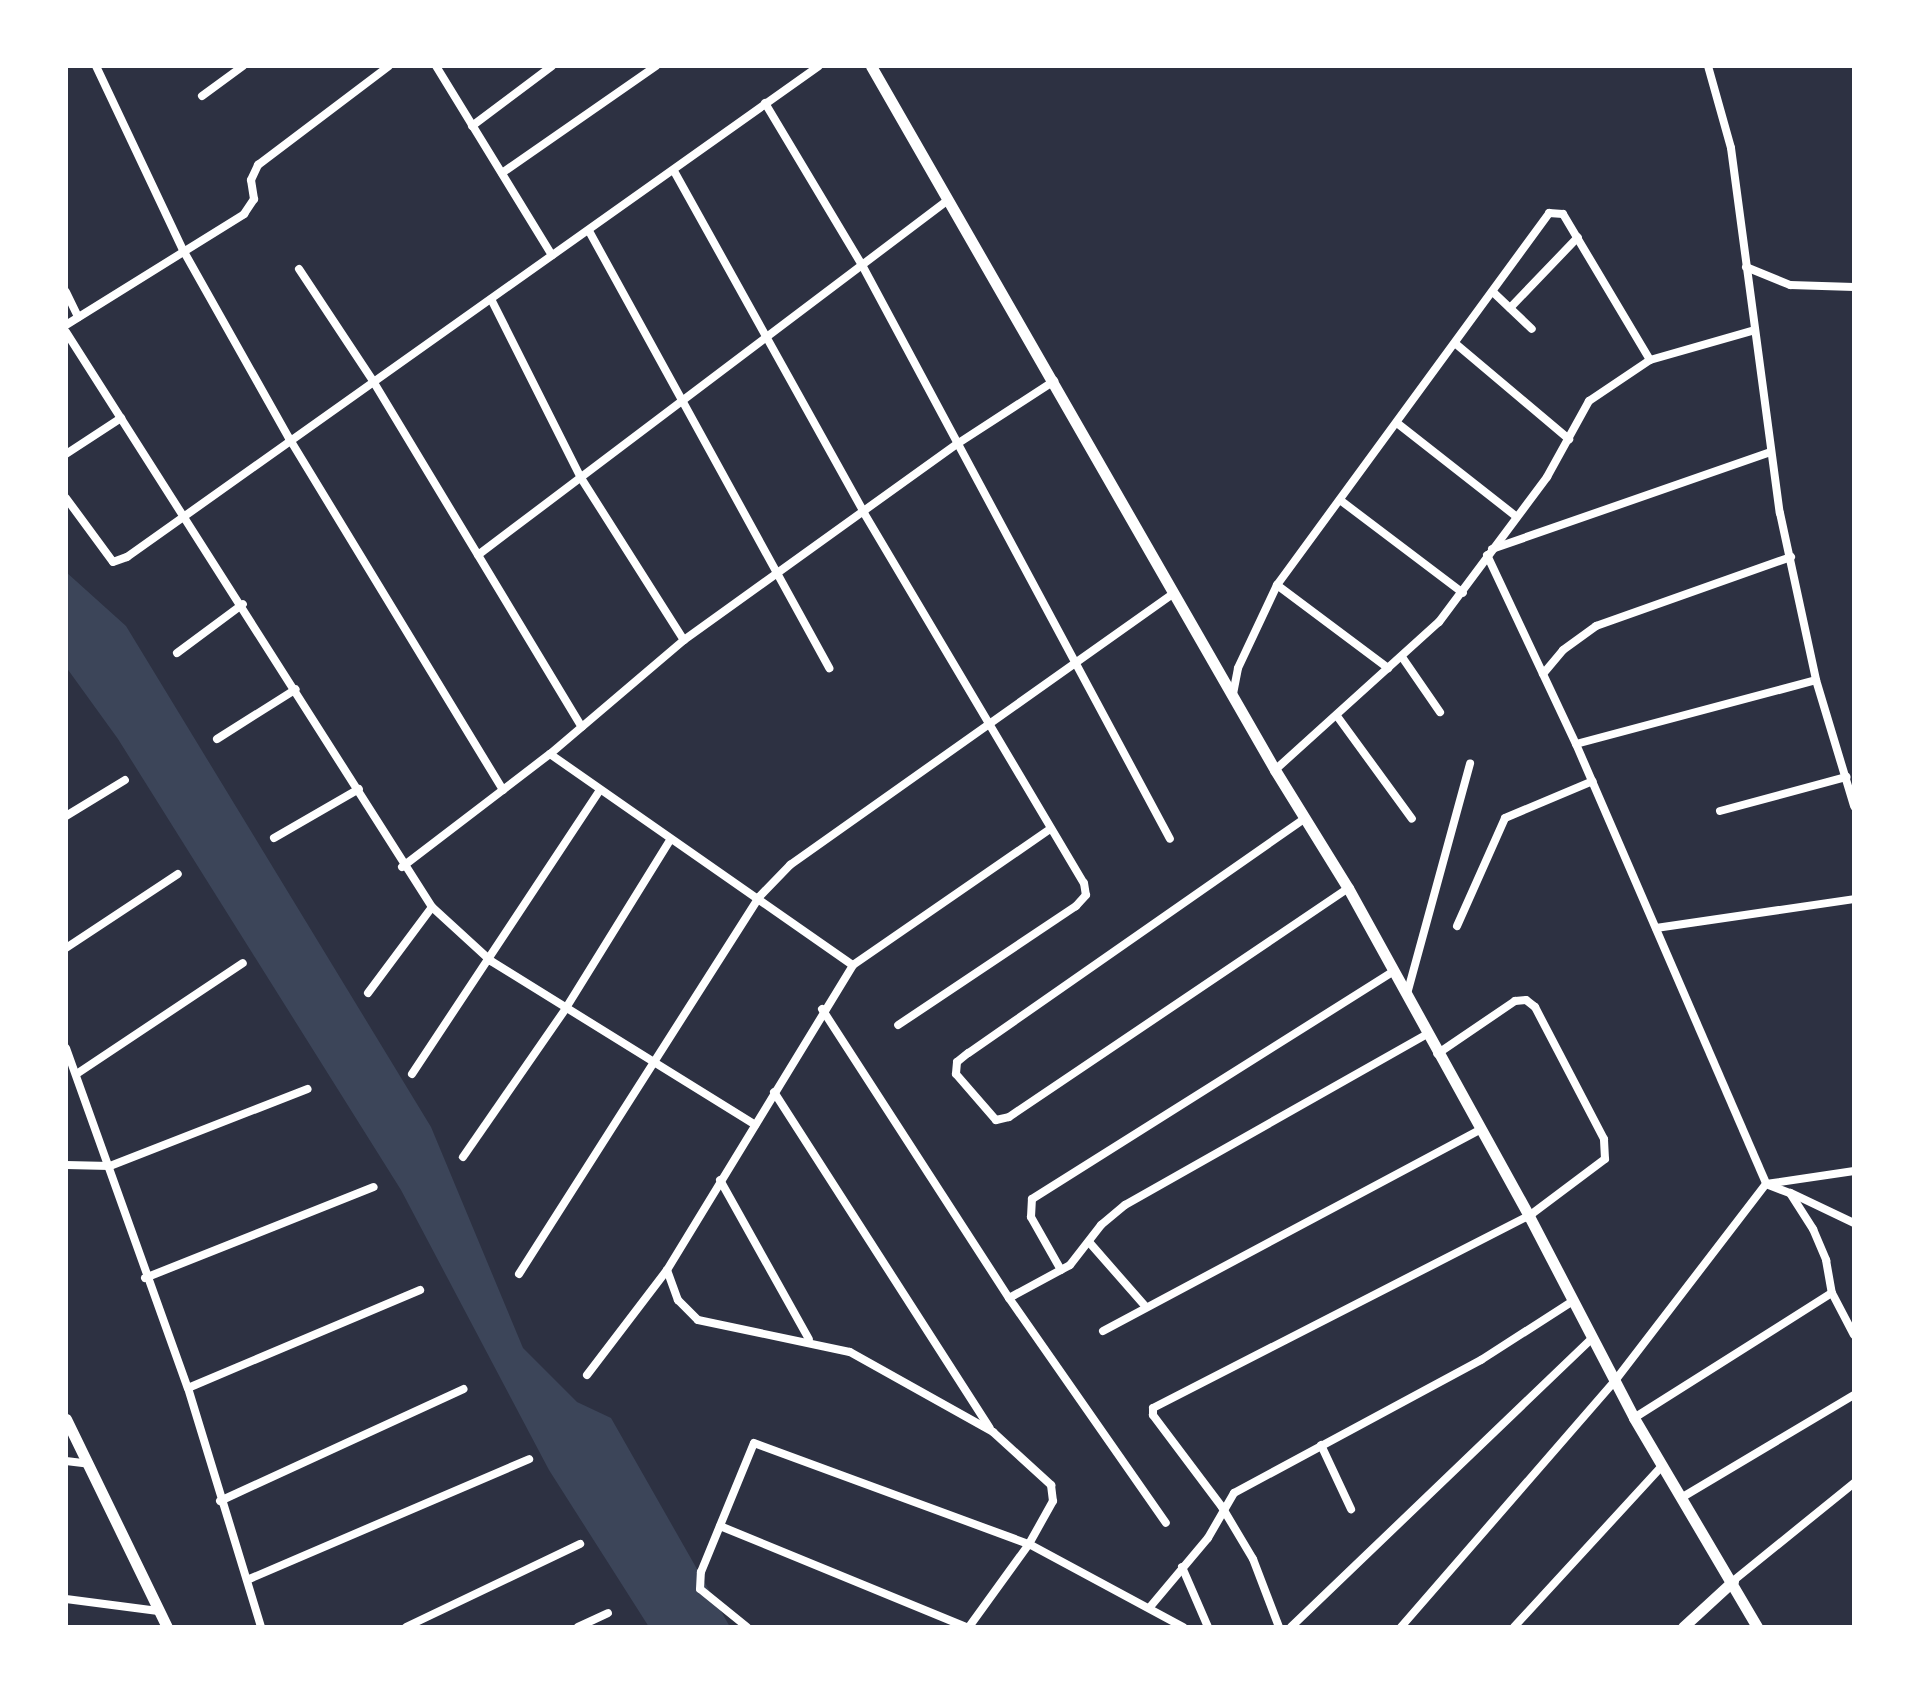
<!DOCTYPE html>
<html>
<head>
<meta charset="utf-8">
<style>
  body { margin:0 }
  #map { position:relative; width:1920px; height:1693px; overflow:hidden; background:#2d3142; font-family:"Times New Roman",serif }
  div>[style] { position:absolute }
  .green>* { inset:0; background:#3c4559 }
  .minor>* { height:8px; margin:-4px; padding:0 4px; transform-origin:4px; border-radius:4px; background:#fff }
  .tertiary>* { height:11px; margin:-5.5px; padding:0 5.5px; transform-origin:5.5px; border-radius:5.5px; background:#fff }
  span { translate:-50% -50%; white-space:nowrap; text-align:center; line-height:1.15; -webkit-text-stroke:8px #fff; paint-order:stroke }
  .frame { position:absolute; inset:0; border:68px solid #fff; pointer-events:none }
</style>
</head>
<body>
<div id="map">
  <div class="green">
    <i style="clip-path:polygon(66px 572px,126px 626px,431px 1127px,523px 1348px,577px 1402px,611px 1418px,730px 1627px,649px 1627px,549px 1470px,401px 1190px,118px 739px,66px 667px)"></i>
  </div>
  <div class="minor">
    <i style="left:96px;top:66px;width:204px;rotate:64.7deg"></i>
    <i style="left:183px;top:250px;width:216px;rotate:60.6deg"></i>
    <i style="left:289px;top:438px;width:412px;rotate:58.7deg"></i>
    <i style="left:436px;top:66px;width:222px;rotate:58.5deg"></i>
    <i style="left:1708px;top:66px;width:85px;rotate:74.3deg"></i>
    <i style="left:1731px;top:148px;width:368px;rotate:82.4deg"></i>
    <i style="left:1780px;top:513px;width:171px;rotate:77.8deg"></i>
    <i style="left:1816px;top:680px;width:132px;rotate:73.2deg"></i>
    <i style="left:202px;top:96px;width:51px;rotate:-36.2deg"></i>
    <i style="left:765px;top:103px;width:189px;rotate:59.1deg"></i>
    <i style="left:862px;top:265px;width:651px;rotate:61.78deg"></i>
    <i style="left:472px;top:126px;width:100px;rotate:-36.9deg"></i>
    <i style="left:674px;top:171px;width:391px;rotate:60.9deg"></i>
    <i style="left:864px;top:513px;width:430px;rotate:59.3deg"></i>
    <i style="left:1084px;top:883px;width:12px;rotate:81deg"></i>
    <i style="left:1086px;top:895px;width:15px;rotate:132deg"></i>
    <i style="left:1076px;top:906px;width:214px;rotate:146.2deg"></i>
    <i style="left:502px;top:173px;width:188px;rotate:-34.8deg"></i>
    <i style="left:589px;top:231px;width:499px;rotate:61.2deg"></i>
    <i style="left:1746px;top:267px;width:48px;rotate:22.2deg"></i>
    <i style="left:1790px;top:285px;width:64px;rotate:1.8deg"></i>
    <i style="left:299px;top:269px;width:134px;rotate:56.5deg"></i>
    <i style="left:373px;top:381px;width:404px;rotate:58.9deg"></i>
    <i style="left:66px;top:292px;width:28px;rotate:64deg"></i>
    <i style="left:1494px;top:293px;width:52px;rotate:43.5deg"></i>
    <i style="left:491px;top:299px;width:200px;rotate:63.3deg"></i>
    <i style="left:581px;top:478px;width:192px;rotate:57.6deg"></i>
    <i style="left:1510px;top:308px;width:98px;rotate:-46.2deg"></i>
    <i style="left:66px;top:325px;width:210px;rotate:-31.9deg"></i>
    <i style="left:244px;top:214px;width:18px;rotate:-56deg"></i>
    <i style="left:254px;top:199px;width:19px;rotate:-99deg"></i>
    <i style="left:251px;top:180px;width:17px;rotate:-65deg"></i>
    <i style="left:258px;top:165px;width:164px;rotate:-37.1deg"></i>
    <i style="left:66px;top:332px;width:682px;rotate:57.52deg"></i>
    <i style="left:432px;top:907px;width:80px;rotate:42.5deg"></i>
    <i style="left:491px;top:961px;width:311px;rotate:31.8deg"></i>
    <i style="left:1456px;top:344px;width:148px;rotate:40.1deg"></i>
    <i style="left:1397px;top:423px;width:152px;rotate:38.1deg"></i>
    <i style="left:66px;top:454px;width:66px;rotate:-33.2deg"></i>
    <i style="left:66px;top:498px;width:79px;rotate:53.7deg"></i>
    <i style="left:113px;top:562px;width:15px;rotate:-20deg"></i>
    <i style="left:127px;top:557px;width:848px;rotate:-35.36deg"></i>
    <i style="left:1340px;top:500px;width:154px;rotate:37.1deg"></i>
    <i style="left:1492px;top:549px;width:295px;rotate:-19.2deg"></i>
    <i style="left:478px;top:555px;width:589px;rotate:-37.06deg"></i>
    <i style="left:1487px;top:555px;width:209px;rotate:64.8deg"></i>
    <i style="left:1576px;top:744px;width:479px;rotate:66.6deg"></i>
    <i style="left:1277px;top:585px;width:139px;rotate:36.8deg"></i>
    <i style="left:177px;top:653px;width:82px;rotate:-36.6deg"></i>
    <i style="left:1402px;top:657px;width:67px;rotate:55.4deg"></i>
    <i style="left:1543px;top:674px;width:31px;rotate:-50deg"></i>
    <i style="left:1563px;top:650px;width:41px;rotate:-36deg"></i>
    <i style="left:1596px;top:626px;width:207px;rotate:-19.5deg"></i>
    <i style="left:1233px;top:694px;width:26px;rotate:-79deg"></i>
    <i style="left:1238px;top:668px;width:92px;rotate:-64.8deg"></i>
    <i style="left:1277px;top:585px;width:461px;rotate:-53.8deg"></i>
    <i style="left:1549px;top:213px;width:14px;rotate:4deg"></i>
    <i style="left:1563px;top:214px;width:170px;rotate:59.2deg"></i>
    <i style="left:1337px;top:716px;width:127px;rotate:53.9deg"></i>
    <i style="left:217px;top:739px;width:93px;rotate:-32.3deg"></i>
    <i style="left:1576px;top:744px;width:248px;rotate:-14.9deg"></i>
    <i style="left:550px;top:754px;width:369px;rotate:34.9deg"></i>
    <i style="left:1275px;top:770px;width:221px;rotate:-42.1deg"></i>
    <i style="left:1439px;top:622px;width:181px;rotate:-53.3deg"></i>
    <i style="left:1547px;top:477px;width:87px;rotate:-61.1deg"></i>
    <i style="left:1589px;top:401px;width:73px;rotate:-33.9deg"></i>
    <i style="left:1650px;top:360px;width:106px;rotate:-15.9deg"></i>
    <i style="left:1720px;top:811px;width:131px;rotate:-15.1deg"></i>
    <i style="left:66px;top:816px;width:69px;rotate:-31.4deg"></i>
    <i style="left:1304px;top:819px;width:409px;rotate:145.1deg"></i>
    <i style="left:968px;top:1053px;width:14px;rotate:141deg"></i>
    <i style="left:957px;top:1062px;width:12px;rotate:95deg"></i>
    <i style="left:956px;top:1074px;width:61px;rotate:49deg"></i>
    <i style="left:996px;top:1120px;width:13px;rotate:-13deg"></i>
    <i style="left:1009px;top:1117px;width:409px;rotate:-34deg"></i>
    <i style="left:274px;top:838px;width:98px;rotate:-30deg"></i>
    <i style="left:402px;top:867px;width:186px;rotate:-37.4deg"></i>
    <i style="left:550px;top:754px;width:176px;rotate:-40.4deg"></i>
    <i style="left:684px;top:640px;width:336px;rotate:-35.7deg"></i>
    <i style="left:957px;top:444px;width:116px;rotate:-33deg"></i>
    <i style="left:1457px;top:926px;width:118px;rotate:-66deg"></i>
    <i style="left:1505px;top:818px;width:95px;rotate:-22.8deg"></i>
    <i style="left:1656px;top:928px;width:200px;rotate:-8.3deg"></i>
    <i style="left:66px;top:948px;width:134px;rotate:-33.5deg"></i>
    <i style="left:368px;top:993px;width:107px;rotate:-53.3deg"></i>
    <i style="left:1407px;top:994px;width:239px;rotate:-74.7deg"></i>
    <i style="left:822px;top:1009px;width:344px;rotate:57.1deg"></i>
    <i style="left:1009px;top:1298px;width:274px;rotate:55.1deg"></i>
    <i style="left:66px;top:1048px;width:361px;rotate:70.3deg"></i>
    <i style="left:188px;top:1388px;width:250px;rotate:73deg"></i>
    <i style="left:78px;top:1073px;width:198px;rotate:-33.7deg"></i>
    <i style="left:412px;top:1074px;width:338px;rotate:-56.5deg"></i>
    <i style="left:774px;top:1092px;width:399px;rotate:57.3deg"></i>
    <i style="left:463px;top:1157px;width:181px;rotate:-55.3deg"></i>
    <i style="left:566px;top:1008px;width:198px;rotate:-58.2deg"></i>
    <i style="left:66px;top:1165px;width:44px;rotate:1.3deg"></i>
    <i style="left:110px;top:1166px;width:212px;rotate:-21.3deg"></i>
    <i style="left:720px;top:1180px;width:182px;rotate:60.8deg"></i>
    <i style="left:1766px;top:1184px;width:26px;rotate:21deg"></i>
    <i style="left:1790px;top:1193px;width:43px;rotate:57.4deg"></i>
    <i style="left:1813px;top:1229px;width:34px;rotate:67deg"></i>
    <i style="left:1826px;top:1260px;width:34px;rotate:80deg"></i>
    <i style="left:1832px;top:1293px;width:47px;rotate:62.4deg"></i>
    <i style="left:1766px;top:1184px;width:89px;rotate:-8.4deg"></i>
    <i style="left:1791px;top:1193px;width:70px;rotate:25.5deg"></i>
    <i style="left:1089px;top:1242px;width:86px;rotate:48.8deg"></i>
    <i style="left:667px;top:1270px;width:32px;rotate:70deg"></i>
    <i style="left:678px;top:1300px;width:28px;rotate:45deg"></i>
    <i style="left:698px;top:1320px;width:155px;rotate:11.9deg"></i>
    <i style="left:850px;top:1352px;width:164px;rotate:29.2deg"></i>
    <i style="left:993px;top:1432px;width:79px;rotate:42.4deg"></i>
    <i style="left:1051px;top:1485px;width:16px;rotate:83deg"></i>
    <i style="left:1053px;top:1501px;width:49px;rotate:119.2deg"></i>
    <i style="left:1029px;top:1544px;width:102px;rotate:125.9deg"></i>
    <i style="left:1061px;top:1270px;width:61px;rotate:-119.5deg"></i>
    <i style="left:1031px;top:1217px;width:18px;rotate:-87deg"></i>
    <i style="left:1032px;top:1199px;width:428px;rotate:-32.2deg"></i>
    <i style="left:519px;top:1274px;width:447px;rotate:-57.5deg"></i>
    <i style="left:759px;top:897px;width:45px;rotate:-45.9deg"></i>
    <i style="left:790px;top:865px;width:471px;rotate:-35.3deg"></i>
    <i style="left:145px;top:1278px;width:246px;rotate:-21.7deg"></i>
    <i style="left:1009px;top:1298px;width:69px;rotate:-28.4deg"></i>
    <i style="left:1070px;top:1265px;width:51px;rotate:-52.2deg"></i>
    <i style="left:1101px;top:1225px;width:31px;rotate:-40deg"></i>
    <i style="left:1125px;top:1205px;width:347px;rotate:-29.5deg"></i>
    <i style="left:1103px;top:1331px;width:429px;rotate:-28.1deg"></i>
    <i style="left:587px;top:1375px;width:132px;rotate:-52.7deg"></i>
    <i style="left:667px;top:1270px;width:357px;rotate:-58.6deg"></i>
    <i style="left:853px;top:965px;width:239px;rotate:-34.6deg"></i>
    <i style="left:188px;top:1388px;width:252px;rotate:-22.9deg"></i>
    <i style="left:1634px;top:1418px;width:234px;rotate:-32.3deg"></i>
    <i style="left:1321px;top:1445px;width:71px;rotate:64.9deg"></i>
    <i style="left:66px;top:1461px;width:23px;rotate:7deg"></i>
    <i style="left:1681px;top:1498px;width:201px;rotate:-30.8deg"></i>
    <i style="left:220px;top:1501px;width:268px;rotate:-24.7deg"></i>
    <i style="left:720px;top:1526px;width:266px;rotate:22.3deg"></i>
    <i style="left:1182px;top:1567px;width:65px;rotate:66.6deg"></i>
    <i style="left:247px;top:1580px;width:307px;rotate:-23.2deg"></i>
    <i style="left:1733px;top:1581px;width:156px;rotate:-39deg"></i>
    <i style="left:66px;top:1599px;width:93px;rotate:7.4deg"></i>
    <i style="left:1150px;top:1607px;width:90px;rotate:-50deg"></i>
    <i style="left:1208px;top:1538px;width:52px;rotate:-60deg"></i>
    <i style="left:1234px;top:1493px;width:281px;rotate:-28.3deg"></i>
    <i style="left:1481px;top:1360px;width:109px;rotate:-32.7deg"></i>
    <i style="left:406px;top:1627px;width:193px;rotate:-25.5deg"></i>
    <i style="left:578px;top:1627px;width:33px;rotate:-25deg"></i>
    <i style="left:747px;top:1627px;width:60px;rotate:-141deg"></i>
    <i style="left:700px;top:1589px;width:17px;rotate:-87deg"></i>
    <i style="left:701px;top:1572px;width:139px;rotate:-67.7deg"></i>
    <i style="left:754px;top:1443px;width:293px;rotate:20.2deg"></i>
    <i style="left:1029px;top:1544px;width:175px;rotate:28.3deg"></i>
    <i style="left:1279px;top:1627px;width:73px;rotate:-110.9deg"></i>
    <i style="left:1253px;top:1559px;width:61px;rotate:-120.8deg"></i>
    <i style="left:1222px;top:1507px;width:115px;rotate:-126.9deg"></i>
    <i style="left:1153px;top:1415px;width:7px;rotate:-90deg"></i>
    <i style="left:1153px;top:1408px;width:422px;rotate:-27.1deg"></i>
    <i style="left:1529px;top:1216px;width:95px;rotate:-36.9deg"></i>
    <i style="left:1605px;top:1159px;width:20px;rotate:-93deg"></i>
    <i style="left:1604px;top:1139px;width:149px;rotate:-117.6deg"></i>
    <i style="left:1535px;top:1007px;width:11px;rotate:-142deg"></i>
    <i style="left:1526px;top:1000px;width:11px;rotate:175deg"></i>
    <i style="left:1515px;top:1001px;width:94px;rotate:145.8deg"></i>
    <i style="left:1291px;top:1627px;width:417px;rotate:-43.8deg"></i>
    <i style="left:1401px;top:1627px;width:325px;rotate:-49deg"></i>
    <i style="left:1614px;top:1382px;width:250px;rotate:-52.5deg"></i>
    <i style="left:1514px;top:1627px;width:219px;rotate:-47.4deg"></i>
  </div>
  <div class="tertiary">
    <i style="left:871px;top:66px;width:812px;rotate:60.15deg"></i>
    <i style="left:1275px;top:770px;width:139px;rotate:58.3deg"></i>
    <i style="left:1348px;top:888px;width:375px;rotate:61.1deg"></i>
    <i style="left:1529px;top:1216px;width:228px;rotate:62.5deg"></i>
    <i style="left:1634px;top:1418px;width:243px;rotate:59.5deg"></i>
    <i style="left:66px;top:1419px;width:231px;rotate:64.1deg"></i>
    <i style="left:1683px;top:1627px;width:68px;rotate:-42.6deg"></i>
  </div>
  <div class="frame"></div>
</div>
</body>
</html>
